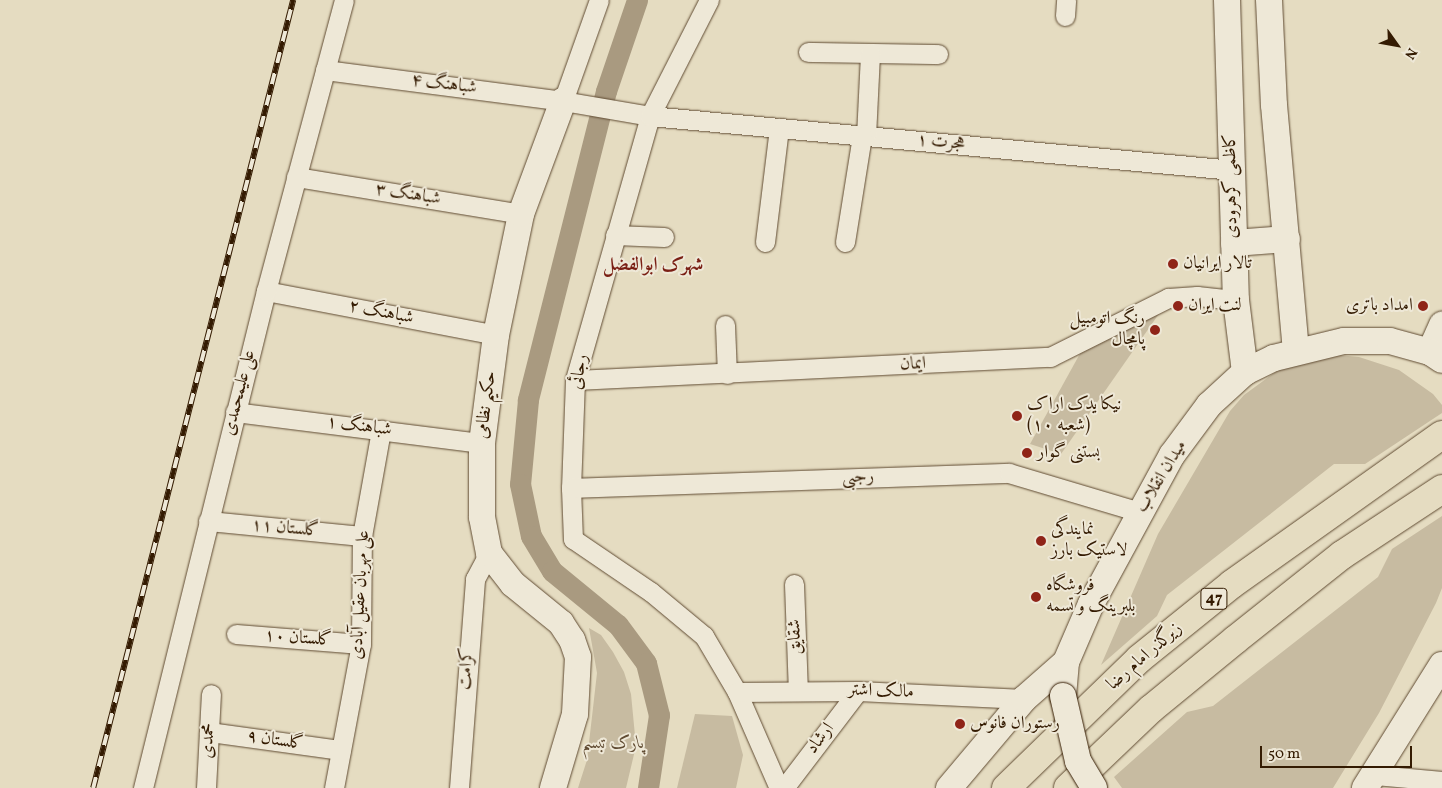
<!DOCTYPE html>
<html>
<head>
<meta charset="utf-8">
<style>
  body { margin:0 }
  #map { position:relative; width:1442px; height:788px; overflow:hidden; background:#e5dcc1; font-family:Vollkorn,Amiri,serif }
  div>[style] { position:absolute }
  .green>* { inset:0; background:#c7bba1 }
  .canal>* { height:21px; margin:-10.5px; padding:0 10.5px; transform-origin:10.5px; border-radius:10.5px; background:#a99a80 }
  .roads { filter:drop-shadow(0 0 1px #604b32) drop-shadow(0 0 1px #604b32) }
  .street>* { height:19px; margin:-9.5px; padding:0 9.5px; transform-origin:9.5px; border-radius:9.5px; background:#eee8d7 }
  .secondary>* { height:26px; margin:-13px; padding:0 13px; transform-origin:13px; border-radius:13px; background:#eee8d7 }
  .highway>* { height:28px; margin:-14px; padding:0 14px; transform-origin:14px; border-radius:14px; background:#e5dcc1 }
  .rail>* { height:5.5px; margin-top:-2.75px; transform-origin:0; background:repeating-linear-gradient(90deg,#eee8d7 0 11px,#341b02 0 22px); box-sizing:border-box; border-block:1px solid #341b02 }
  .bridges { filter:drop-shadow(0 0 1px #341b02) drop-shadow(0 0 1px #341b02) }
  .secondary-bridge>* { height:26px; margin:-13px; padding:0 13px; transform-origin:13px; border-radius:13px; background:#eee8d7 }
  .dots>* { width:14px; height:14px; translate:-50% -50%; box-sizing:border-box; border:2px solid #eee8d7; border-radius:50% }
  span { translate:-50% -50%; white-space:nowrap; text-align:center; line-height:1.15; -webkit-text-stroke:4px #eee8d7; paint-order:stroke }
  .shield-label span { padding:1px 4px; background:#eee8d7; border:1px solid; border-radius:4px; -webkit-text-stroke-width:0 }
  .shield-label { font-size:16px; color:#341b02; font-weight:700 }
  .street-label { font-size:18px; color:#341b02 }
  .poi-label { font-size:18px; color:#341b02 }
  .left { translate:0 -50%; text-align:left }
  .right { translate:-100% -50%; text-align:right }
  .park-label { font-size:18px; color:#604b32; font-style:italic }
  .neighbourhood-label { font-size:19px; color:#7a1f14; font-weight:700 }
  .north { position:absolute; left:1372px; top:20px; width:50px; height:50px; -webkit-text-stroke:4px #eee8d7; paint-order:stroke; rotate:122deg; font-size:14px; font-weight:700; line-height:20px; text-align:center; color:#341b02 }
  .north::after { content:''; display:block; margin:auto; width:18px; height:22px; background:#341b02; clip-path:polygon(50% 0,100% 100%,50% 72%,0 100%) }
  .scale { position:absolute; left:1260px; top:746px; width:152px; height:22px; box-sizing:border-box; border:2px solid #341b02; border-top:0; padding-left:6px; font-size:15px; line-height:18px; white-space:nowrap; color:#341b02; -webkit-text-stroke:4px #eee8d7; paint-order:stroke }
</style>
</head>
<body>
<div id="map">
  <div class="green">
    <i style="clip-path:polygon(1163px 308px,1061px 454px,1030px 444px,1082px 350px)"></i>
    <i style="clip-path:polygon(1338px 355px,1359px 357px,1399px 370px,1433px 394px,1442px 405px,1442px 413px,1365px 464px,1334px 464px,1167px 595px,1157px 616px,1101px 665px,1158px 534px,1230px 411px,1244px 395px,1278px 370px)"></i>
    <i style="clip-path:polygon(1442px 516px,1442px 588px,1436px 603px,1379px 713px,1333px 788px,1122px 788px,1114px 777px,1187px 712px,1213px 706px,1378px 577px,1392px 549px)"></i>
    <i style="clip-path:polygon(589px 628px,601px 635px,613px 652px,624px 672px,631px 694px,636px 746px,626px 788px,578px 788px,587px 760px,597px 673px)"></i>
    <i style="clip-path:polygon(695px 714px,732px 716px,743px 755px,736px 788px,677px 788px)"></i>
  </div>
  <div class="canal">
    <i style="left:637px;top:0;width:96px;rotate:108.8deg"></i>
    <i style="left:606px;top:91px;width:319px;rotate:104.2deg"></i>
    <i style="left:528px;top:400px;width:84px;rotate:95.4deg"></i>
    <i style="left:520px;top:484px;width:53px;rotate:78.1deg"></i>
    <i style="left:531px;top:536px;width:41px;rotate:59deg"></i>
    <i style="left:552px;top:571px;width:85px;rotate:39.3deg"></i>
    <i style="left:618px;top:625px;width:47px;rotate:53.6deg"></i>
    <i style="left:646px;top:663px;width:54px;rotate:76deg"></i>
    <i style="left:659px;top:715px;width:74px;rotate:98.6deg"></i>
  </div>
  <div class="roads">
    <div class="street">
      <i style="left:709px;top:0;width:130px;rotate:117deg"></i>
      <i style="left:650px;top:116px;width:274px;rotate:105.9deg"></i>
      <i style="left:575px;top:380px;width:108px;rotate:92.1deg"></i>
      <i style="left:571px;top:488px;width:51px;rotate:87.8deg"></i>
      <i style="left:573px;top:539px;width:94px;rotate:34.2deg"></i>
      <i style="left:651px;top:592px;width:69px;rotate:39.7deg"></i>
      <i style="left:704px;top:636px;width:65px;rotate:59.5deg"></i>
      <i style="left:737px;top:692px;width:105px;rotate:66.4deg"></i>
      <i style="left:1065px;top:16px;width:16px;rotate:-86deg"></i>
      <i style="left:808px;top:52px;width:130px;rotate:0.9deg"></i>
      <i style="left:325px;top:70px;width:240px;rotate:7.4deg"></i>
      <i style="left:563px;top:101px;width:88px;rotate:9.8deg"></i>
      <i style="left:650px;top:116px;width:585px;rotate:5.29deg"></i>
      <i style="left:563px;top:101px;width:107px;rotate:-70.4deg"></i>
      <i style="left:866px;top:136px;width:83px;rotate:-87.2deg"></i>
      <i style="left:296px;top:177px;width:228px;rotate:9.3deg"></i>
      <i style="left:615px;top:235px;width:49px;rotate:2.3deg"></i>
      <i style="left:765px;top:242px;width:115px;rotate:-83deg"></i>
      <i style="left:845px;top:242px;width:107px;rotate:-80.9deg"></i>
      <i style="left:266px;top:291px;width:234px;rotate:10.8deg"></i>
      <i style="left:725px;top:325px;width:49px;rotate:87.7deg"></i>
      <i style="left:575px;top:380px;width:476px;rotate:-2.8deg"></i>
      <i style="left:1050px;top:357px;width:132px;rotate:-26.6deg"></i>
      <i style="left:1168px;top:298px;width:29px;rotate:-4deg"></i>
      <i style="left:1197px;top:296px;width:39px;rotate:6deg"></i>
      <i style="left:235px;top:412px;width:249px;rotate:7.2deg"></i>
      <i style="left:571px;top:488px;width:438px;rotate:-2deg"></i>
      <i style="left:1009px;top:473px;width:137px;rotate:16.6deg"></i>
      <i style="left:208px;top:521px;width:155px;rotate:5.6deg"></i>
      <i style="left:794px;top:584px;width:107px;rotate:87.9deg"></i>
      <i style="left:236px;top:634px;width:125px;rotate:4.6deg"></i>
      <i style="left:737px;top:692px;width:121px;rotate:-0.5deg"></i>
      <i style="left:858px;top:691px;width:166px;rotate:2.8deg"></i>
      <i style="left:209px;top:732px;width:133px;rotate:7.8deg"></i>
      <i style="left:1375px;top:775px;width:67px;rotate:5.1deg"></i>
      <i style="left:143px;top:788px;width:512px;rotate:-76.1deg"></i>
      <i style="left:266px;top:291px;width:301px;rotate:-75deg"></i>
      <i style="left:206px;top:788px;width:94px;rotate:-87deg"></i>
      <i style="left:334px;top:788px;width:147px;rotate:-79.4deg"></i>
      <i style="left:361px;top:644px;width:108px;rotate:-89.5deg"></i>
      <i style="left:362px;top:536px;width:108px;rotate:-79.8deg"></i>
      <i style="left:459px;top:788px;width:210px;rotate:-85.6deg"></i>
      <i style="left:475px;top:579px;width:30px;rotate:-62deg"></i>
      <i style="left:784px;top:788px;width:122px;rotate:-52.7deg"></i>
    </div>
    <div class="secondary">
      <i style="left:1227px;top:0;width:300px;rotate:88.3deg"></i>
      <i style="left:1236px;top:300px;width:73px;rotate:82.9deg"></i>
      <i style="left:1269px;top:0;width:105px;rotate:87.3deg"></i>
      <i style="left:1274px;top:105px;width:248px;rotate:84.9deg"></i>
      <i style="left:1234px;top:243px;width:53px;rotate:-4.3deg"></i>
      <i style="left:1430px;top:352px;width:30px;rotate:-66deg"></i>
      <i style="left:1063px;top:696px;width:34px;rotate:-85deg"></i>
      <i style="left:1066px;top:662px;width:63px;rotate:-66.7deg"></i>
      <i style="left:1091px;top:604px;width:170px;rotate:-61.5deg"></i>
      <i style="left:1172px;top:455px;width:62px;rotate:-53.5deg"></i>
      <i style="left:1209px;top:405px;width:49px;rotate:-42.5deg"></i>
      <i style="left:1245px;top:372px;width:32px;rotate:-26deg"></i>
      <i style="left:1274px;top:358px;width:72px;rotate:-13.7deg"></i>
      <i style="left:1344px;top:341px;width:46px"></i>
      <i style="left:1390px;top:341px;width:41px;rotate:15.4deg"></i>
      <i style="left:1430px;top:352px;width:14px;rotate:34deg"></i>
      <i style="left:553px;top:788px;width:77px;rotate:-73.4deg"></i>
      <i style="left:575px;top:714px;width:57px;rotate:-87deg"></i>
      <i style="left:578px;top:657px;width:18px;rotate:-109deg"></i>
      <i style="left:572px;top:640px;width:20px;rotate:-123deg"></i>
      <i style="left:561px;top:623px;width:62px;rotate:-140.9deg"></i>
      <i style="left:513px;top:584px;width:39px;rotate:-128deg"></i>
      <i style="left:489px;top:553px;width:37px;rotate:-101deg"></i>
      <i style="left:482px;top:517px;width:74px;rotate:-90deg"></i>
      <i style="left:482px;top:443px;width:109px;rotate:-82.6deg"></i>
      <i style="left:496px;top:335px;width:124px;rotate:-78.3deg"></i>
      <i style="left:521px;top:214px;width:121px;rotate:-69.6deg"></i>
      <i style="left:949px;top:788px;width:116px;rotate:-49.9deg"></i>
      <i style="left:1024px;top:699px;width:56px;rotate:-41.4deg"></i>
      <i style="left:1365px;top:788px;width:145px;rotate:-58deg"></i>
    </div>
    <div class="highway">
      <i style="left:1006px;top:788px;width:185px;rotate:-44.1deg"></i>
      <i style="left:1139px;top:659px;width:119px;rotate:-38.9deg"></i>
      <i style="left:1232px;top:584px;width:257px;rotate:-35.4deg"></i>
      <i style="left:1068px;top:788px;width:115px;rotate:-43.6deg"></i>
      <i style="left:1151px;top:709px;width:109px;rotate:-39.4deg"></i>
      <i style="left:1235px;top:640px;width:137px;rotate:-38.5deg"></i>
      <i style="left:1342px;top:555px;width:120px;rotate:-33.4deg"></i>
    </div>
  </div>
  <div class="rail">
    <i style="left:93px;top:788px;width:813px;rotate:-75.76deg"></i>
  </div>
  <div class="bridges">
    <div class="secondary-bridge">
      <i style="left:1063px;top:696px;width:67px;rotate:77deg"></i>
      <i style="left:1078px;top:761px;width:31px;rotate:59deg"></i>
    </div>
  </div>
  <div class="dots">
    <i style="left:1173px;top:264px;background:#8f2418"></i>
    <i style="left:1178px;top:306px;background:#8f2418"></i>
    <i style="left:1423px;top:306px;background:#8f2418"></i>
    <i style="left:1155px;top:330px;background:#8f2418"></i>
    <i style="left:1017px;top:416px;background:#8f2418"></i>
    <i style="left:1027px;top:453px;background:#8f2418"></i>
    <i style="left:1041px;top:541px;background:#8f2418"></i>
    <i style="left:1036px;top:597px;background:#8f2418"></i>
    <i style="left:960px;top:724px;background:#8f2418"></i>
  </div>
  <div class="shield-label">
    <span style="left:1214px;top:599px">47</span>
  </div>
  <div class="street-label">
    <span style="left:444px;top:85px;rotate:7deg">شباهنگ ۴</span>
    <span style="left:941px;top:143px;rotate:5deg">هجرت ۱</span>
    <span style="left:1232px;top:186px;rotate:-91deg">کاظمی کرهرودی</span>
    <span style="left:408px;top:195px;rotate:9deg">شباهنگ ۳</span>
    <span style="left:381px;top:313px;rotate:11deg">شباهنگ ۲</span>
    <span style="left:913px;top:365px;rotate:-3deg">ایمان</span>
    <span style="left:580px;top:372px;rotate:-79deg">رجائی</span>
    <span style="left:240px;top:393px;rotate:-76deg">علی علیمحمدی</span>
    <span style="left:487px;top:405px;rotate:-83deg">حکیم نظامی</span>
    <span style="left:359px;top:427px;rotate:7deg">شباهنگ ۱</span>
    <span style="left:1162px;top:477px;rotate:-59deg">میدان انقلاب</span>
    <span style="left:858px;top:478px;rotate:-2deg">رجبی</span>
    <span style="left:285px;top:529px;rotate:5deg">گلستان ۱۱</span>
    <span style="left:361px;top:595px;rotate:-87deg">علی مهربان عقیل آبادی</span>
    <span style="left:796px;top:637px;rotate:-92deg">شقایق</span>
    <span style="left:298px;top:639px;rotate:4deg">گلستان ۱۰</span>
    <span style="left:1145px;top:657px;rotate:-41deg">زیرگذر امام رضا</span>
    <span style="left:467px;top:669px;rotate:-85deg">کرامت</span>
    <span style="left:881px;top:692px;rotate:2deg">مالک اشتر</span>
    <span style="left:821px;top:739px;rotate:-53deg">ارشاد</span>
    <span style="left:209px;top:741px;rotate:-87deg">محمدی</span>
    <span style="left:275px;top:741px;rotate:8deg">گلستان ۹</span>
  </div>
  <div class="poi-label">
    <span class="left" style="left:1183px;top:264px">تالار ایرانیان</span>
    <span class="left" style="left:1188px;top:306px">لنت ایران</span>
    <span class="right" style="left:1413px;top:306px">امداد باتری</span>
    <span class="right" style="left:1145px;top:330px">رنگ اتومبیل<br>پامچال</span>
    <span class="left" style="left:1027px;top:416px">نیکا یدک اراک<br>(شعبه ۱۰)</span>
    <span class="left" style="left:1037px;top:453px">بستنی گوار</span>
    <span class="left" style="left:1051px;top:541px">نمایندگی<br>لاستیک بارز</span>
    <span class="left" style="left:1046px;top:597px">فروشگاه<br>بلبرینگ و تسمه</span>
    <span class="left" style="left:970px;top:724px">رستوران فانوس</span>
  </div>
  <div class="park-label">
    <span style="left:613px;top:744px">پارک تبسم</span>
  </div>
  <div class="neighbourhood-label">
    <span style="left:653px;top:266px">شهرک ابوالفضل</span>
  </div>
  <div class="north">N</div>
  <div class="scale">50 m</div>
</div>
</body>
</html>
